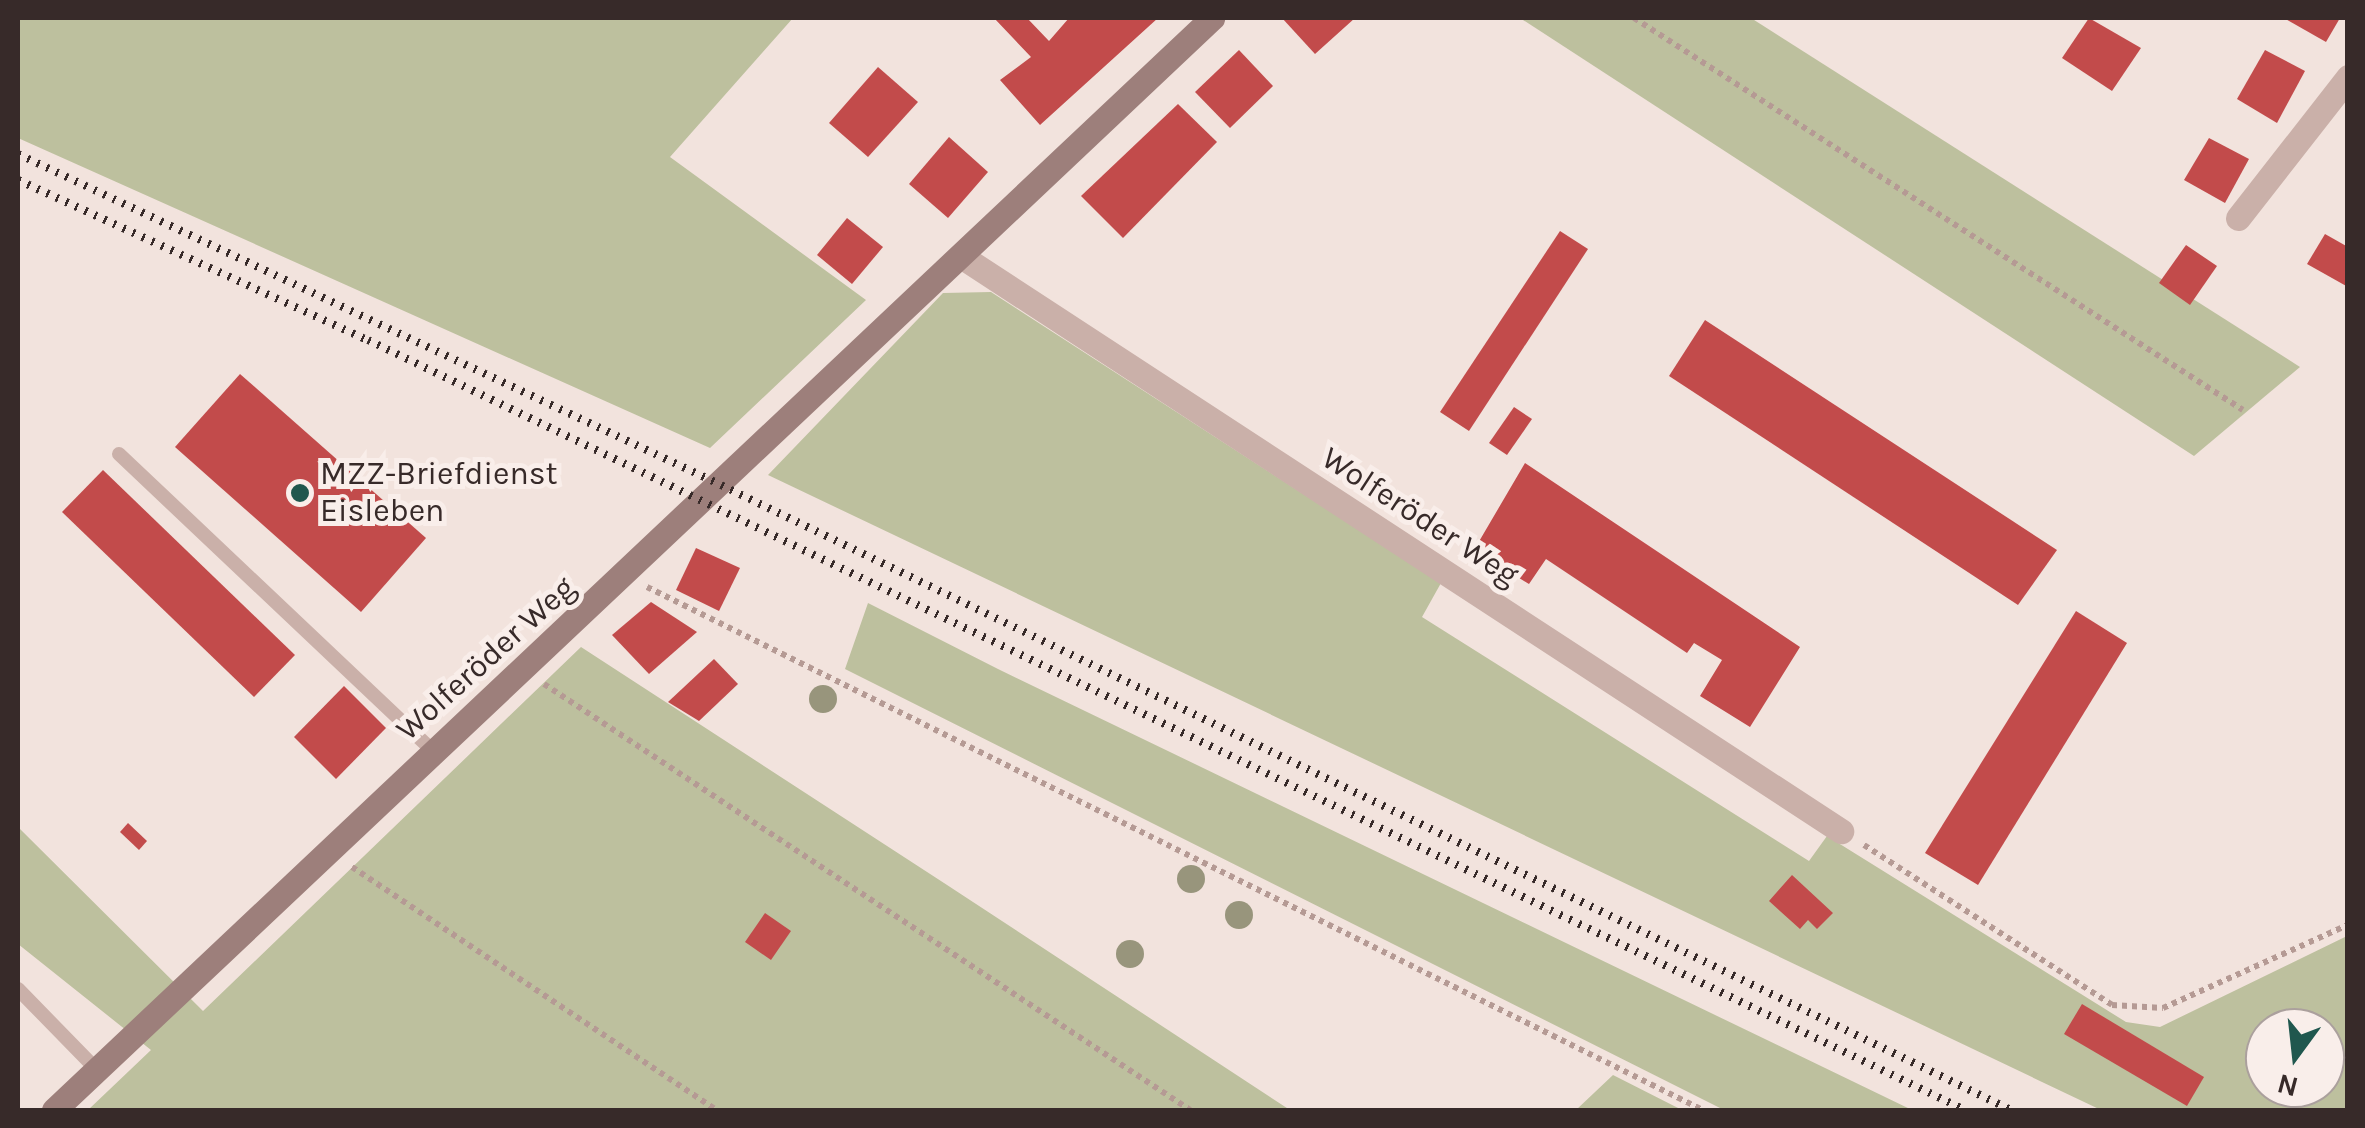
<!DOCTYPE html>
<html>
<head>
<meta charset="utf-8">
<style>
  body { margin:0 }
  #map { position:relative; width:2365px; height:1128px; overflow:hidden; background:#f2e3dd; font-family:Karla,sans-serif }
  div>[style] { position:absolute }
  .green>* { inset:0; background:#bdc09e }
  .building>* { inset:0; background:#c24b4b }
  .path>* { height:6px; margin-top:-3px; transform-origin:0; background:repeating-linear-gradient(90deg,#b59a94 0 5px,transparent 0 10px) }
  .service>* { height:14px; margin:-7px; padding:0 7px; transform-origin:7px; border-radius:7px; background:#cab0a9 }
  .minor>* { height:25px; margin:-12.5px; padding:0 12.5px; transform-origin:12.5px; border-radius:12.5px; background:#cab0a9 }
  .secondary>* { height:25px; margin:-12.5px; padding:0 12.5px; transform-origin:12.5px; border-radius:12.5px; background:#9d7f7b }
  .rail>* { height:8px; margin-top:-4px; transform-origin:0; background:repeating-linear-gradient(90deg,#372a29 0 2.5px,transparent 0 10.5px) }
  .trees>* { width:28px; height:28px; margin:-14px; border-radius:50%; background:#98957c }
  .dots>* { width:28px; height:28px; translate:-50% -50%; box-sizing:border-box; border:5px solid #f9eeea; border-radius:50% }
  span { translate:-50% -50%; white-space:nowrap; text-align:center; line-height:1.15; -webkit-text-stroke:10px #f9eeea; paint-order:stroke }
  .poi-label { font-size:32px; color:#372a29 }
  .left { translate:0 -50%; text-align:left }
  .street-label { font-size:32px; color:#372a29 }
  .frame { position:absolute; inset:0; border:20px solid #372a29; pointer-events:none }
  .north { position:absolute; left:2245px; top:1008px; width:100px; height:100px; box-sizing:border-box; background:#f9eeea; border:2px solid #aba09d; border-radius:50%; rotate:195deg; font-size:28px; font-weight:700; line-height:40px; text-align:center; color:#372a29 }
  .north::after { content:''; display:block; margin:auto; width:35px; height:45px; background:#20574e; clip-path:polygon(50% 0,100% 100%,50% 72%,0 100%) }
</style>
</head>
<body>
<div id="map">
  <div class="green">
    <i style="clip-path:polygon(18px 18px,793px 18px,670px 157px,866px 300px,710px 448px,18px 138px)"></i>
    <i style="clip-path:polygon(1520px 18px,1751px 18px,2300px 367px,2194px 456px)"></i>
    <i style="clip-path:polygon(evenodd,991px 292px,1441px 583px,1422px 617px,1809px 861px,1827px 836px,2126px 1022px,2160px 1027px,2347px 936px,2347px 1110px,2101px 1110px,768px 475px,943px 293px,991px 292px,2265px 1028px,2325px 1028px,2325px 1088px,2265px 1088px,2265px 1028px)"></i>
    <i style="clip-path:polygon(868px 603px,998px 669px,1912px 1110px,1724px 1110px,845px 669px)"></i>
    <i style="clip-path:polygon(581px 647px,944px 883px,1290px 1110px,88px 1110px,151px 1050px,18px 944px,18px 827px,203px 1011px)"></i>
    <i style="clip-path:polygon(1613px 1075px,1682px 1110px,1683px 1110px,1576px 1110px)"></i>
  </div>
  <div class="building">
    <i style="clip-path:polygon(994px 18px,1027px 18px,1049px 41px,1069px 18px,1158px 18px,1040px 125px,1000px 80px,1031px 57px)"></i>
    <i style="clip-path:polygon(1282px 18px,1355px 18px,1315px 54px)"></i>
    <i style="clip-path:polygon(2089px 18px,2141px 48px,2112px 91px,2062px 58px)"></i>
    <i style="clip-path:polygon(2284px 18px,2340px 18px,2326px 42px)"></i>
    <i style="clip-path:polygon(1239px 50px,1273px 86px,1230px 128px,1195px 92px)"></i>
    <i style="clip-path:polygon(2265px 50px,2305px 71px,2277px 123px,2237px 99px)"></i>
    <i style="clip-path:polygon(878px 67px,918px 102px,868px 157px,829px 123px)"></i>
    <i style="clip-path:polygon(1178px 104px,1217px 142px,1123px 238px,1081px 196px)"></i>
    <i style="clip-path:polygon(949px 137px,988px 172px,948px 218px,909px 184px)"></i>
    <i style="clip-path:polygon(2209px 138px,2249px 159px,2225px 203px,2184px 180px)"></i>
    <i style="clip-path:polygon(847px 218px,883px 247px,852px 284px,817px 255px)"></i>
    <i style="clip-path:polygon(1560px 231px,1588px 249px,1469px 431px,1440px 412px)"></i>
    <i style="clip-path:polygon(2325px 234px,2348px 247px,2348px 287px,2307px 264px)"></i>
    <i style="clip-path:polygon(2186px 245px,2217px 266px,2190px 305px,2159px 283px)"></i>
    <i style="clip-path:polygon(1705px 320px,2057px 550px,2018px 605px,1669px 376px)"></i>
    <i style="clip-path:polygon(240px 374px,426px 538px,361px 612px,175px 447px)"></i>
    <i style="clip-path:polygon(1514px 407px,1532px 419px,1507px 455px,1489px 443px)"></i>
    <i style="clip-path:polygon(1525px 463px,1800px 647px,1750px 727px,1700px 696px,1722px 660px,1694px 643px,1687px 653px,1546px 559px,1529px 584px,1474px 550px)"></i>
    <i style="clip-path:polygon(103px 470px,295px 655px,254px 697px,62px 512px)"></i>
    <i style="clip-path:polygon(696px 548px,740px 568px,719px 611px,676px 590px)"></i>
    <i style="clip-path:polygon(651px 602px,697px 632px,649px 674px,612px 635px)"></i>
    <i style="clip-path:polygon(2076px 611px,2127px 643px,1978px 885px,1925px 853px)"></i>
    <i style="clip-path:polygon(714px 659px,738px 684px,699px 721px,668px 702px)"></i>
    <i style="clip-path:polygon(344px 686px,386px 728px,336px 779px,294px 737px)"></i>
    <i style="clip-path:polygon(128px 823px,147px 841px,139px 850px,120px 832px)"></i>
    <i style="clip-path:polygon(1792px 875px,1833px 913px,1817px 929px,1808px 920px,1800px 929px,1769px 901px)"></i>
    <i style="clip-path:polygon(765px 913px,791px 931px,771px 960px,745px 942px)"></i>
    <i style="clip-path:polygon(2082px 1004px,2204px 1077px,2187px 1106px,2064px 1034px)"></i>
  </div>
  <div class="path">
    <i style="left:1634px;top:18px;width:724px;rotate:32.77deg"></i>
    <i style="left:647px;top:587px;width:1178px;rotate:26.35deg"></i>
    <i style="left:544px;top:684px;width:774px;rotate:33.4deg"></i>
    <i style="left:1864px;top:845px;width:295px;rotate:32.8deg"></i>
    <i style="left:2112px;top:1005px;width:51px;rotate:3.4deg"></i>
    <i style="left:2163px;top:1008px;width:203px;rotate:-24.2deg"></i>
    <i style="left:352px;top:867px;width:438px;rotate:33.7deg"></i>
  </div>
  <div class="service">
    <i style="left:119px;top:454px;width:432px;rotate:43.4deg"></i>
    <i style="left:18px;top:989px;width:113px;rotate:45.7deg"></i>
  </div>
  <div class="minor">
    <i style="left:2238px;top:218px;width:179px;rotate:-52deg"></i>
    <i style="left:964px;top:258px;width:1048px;rotate:33.16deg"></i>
  </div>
  <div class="secondary">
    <i style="left:54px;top:1110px;width:1592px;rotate:-43.32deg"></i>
  </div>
  <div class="rail">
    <i style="left:18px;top:154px;width:777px;rotate:25.21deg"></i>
    <i style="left:721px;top:485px;width:1433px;rotate:25.85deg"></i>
    <i style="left:18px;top:180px;width:385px;rotate:24.6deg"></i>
    <i style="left:368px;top:340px;width:1773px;rotate:25.74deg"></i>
  </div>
  <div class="trees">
    <i style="left:823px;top:699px"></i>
    <i style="left:1191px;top:879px"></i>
    <i style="left:1239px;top:915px"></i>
    <i style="left:1130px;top:954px"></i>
  </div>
  <div class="dots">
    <i style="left:300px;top:493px;background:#20574e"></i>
  </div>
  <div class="poi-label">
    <span class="left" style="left:320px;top:493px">MZZ-Briefdienst<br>Eisleben</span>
  </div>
  <div class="street-label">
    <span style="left:1420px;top:517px;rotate:33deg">Wolferöder Weg</span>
    <span style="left:486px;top:659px;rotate:-42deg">Wolferöder Weg</span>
  </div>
  <div class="frame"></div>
  <div class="north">N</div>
</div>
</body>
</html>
